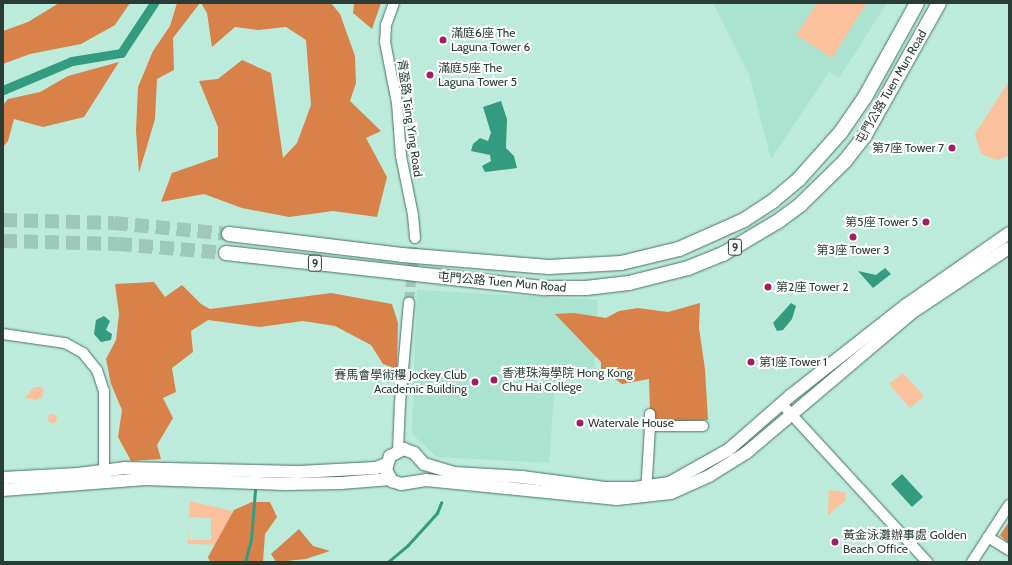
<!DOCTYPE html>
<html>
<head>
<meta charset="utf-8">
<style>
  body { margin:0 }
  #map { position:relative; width:1012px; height:565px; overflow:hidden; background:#bcebdb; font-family:Cabin,"Noto Sans TC",sans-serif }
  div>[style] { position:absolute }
  .built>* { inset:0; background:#aae3d0 }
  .green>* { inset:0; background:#fbc09c }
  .round { border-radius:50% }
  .forest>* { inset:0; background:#d88249 }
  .water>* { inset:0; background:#329b80 }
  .stream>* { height:2.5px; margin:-1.25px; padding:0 1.25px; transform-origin:1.25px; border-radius:1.25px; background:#329b80 }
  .canal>* { height:9px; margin:-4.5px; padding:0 4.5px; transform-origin:4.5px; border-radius:4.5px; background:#329b80 }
  .minor-tunnel>* { height:10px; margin-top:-5px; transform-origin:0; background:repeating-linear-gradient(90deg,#9fc8ba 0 10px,transparent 0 15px) }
  .highway-tunnel>* { height:14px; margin-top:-7px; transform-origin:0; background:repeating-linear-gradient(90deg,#9fc8ba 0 14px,transparent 0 21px) }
  .roads { filter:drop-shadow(0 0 1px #467265) drop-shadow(0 0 1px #467265) }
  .minor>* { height:10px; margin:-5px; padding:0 5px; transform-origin:5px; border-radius:5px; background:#fff }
  .major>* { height:12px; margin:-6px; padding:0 6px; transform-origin:6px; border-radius:6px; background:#fff }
  .highway>* { height:14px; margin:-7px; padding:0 7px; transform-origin:7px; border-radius:7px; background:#fff }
  .dots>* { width:11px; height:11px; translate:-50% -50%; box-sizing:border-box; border:2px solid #fff; border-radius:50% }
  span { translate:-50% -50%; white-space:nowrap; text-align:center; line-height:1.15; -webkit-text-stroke:4px #fff; paint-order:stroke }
  .shield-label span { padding:1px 3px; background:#fff; border:1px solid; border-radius:3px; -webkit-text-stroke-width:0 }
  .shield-label { font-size:11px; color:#293d36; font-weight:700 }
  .poi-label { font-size:12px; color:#293d36 }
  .left { translate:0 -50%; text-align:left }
  .right { translate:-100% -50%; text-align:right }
  .street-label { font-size:12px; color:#293d36 }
  .frame { position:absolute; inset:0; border:4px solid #293d36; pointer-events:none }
</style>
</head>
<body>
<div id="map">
  <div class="built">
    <i style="clip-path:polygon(713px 3px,887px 3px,839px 78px,829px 72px,771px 159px,749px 74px)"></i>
    <i style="clip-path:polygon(417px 290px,598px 300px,594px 376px,555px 383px,549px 463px,437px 457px,412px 434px)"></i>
  </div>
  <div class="green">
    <i style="clip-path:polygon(817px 3px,867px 3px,832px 58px,796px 35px)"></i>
    <i style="clip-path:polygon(1009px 81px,1009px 156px,997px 160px,981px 154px,975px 134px)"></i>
    <i style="clip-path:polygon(903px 373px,924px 396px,910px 408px,889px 384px)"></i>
    <i style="clip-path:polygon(34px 387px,41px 387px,44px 390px,42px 397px,37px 400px,25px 398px)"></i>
    <i class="round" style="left:47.5px;top:413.5px;width:9px;height:9px"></i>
    <i style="clip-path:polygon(829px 490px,845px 492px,845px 501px,828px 515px)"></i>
    <i style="clip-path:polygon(evenodd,190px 501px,232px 511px,230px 545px,188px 544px,190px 501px,189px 517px,211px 518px,211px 540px,189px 540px,189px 517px)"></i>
  </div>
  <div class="forest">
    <i style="clip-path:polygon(59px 3px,130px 3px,115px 25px,81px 44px,30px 54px,3px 64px,3px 31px,28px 22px)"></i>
    <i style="clip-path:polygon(177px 3px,200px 3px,173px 38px,174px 70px,157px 79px,155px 119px,139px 173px,136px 131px,138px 87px,153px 51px,170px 26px)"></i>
    <i style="clip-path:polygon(201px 3px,331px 3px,340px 14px,355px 56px,356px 83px,350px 101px,381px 131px,366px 138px,387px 177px,377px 217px,333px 211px,289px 217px,242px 208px,204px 194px,161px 202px,172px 173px,218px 157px,218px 127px,199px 81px,218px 79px,242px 60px,271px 73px,283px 158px,297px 143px,311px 105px,306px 40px,286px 27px,258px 30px,235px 27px,212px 47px,207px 13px)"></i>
    <i style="clip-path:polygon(354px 3px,381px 3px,372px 29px,353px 13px)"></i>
    <i style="clip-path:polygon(119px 62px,84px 117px,43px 127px,14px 119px,8px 141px,3px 147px,3px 105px,8px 99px,40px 92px,68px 76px)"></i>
    <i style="clip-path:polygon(154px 282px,165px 297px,182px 285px,201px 304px,210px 309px,331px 293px,392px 304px,398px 323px,397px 369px,383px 364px,371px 345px,335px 326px,303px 321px,260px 327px,208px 320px,191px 331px,193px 352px,172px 368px,176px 392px,163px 398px,173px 418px,157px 445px,161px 459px,131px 461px,118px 437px,122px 410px,111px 384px,106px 359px,116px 340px,119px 314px,115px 284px)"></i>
    <i style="clip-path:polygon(700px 303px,699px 328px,705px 369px,708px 420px,656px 422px,650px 410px,649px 379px,622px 384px,601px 369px,601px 362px,555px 314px,574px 313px,606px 318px,619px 311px,638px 308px,668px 312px)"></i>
    <i style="clip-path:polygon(252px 502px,270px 502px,277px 517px,265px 534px,263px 562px,210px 562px,208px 557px,234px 510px)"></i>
    <i style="clip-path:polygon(1009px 522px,1009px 544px,1000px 535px)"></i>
    <i style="clip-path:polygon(299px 529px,313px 546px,330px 551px,306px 559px,276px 562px,271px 554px)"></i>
  </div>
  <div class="water">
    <i style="clip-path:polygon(501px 101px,507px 119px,506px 148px,514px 156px,517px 168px,485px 172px,482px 166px,491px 161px,490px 155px,471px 151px,473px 144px,480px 138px,488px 141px,491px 133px,483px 107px)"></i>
    <i style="clip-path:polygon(885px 268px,891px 274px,873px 288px,858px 271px,876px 275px)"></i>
    <i style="clip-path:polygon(791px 303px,796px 306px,792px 319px,783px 330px,777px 331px,773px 323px)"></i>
    <i style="clip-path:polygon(104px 316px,110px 321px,106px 330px,112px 334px,111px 340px,101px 342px,94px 334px,96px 320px)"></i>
    <i style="clip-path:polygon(902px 474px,923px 497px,912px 507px,891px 484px)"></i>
  </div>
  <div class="stream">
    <i style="left:245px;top:562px;width:23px;rotate:-75deg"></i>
    <i style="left:251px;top:540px;width:50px;rotate:-85.4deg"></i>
    <i style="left:388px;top:562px;width:26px;rotate:-40deg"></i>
    <i style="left:408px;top:545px;width:43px;rotate:-47.8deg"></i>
    <i style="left:437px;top:513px;width:11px;rotate:-68deg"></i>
  </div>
  <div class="canal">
    <i style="left:3px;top:90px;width:75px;rotate:-22.8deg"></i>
    <i style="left:72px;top:61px;width:50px;rotate:-9.3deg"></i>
    <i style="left:121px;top:53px;width:60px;rotate:-56.6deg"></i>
  </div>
  <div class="minor-tunnel">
    <i style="left:409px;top:302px;width:64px;rotate:-84.6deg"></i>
  </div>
  <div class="highway-tunnel">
    <i style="left:3px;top:220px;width:111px;rotate:1.5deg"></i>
    <i style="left:114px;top:223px;width:116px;rotate:5.5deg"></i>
    <i style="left:3px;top:241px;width:115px;rotate:1.5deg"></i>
    <i style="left:118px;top:244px;width:108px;rotate:4.8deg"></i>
  </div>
  <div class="roads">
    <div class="minor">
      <i style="left:394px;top:3px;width:23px;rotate:110deg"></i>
      <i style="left:386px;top:25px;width:17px;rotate:93deg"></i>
      <i style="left:385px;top:42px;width:62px;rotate:78.9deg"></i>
      <i style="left:397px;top:103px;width:53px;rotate:85.7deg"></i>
      <i style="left:401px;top:156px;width:60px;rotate:78.5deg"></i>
      <i style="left:413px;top:215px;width:23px;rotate:85deg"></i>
      <i style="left:3px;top:334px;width:63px;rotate:8.3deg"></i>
      <i style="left:65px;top:343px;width:21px;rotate:29deg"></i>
      <i style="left:83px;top:353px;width:22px;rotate:51deg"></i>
      <i style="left:97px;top:370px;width:22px;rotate:72deg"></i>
      <i style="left:104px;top:391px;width:87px;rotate:90deg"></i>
      <i style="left:781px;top:403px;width:216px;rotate:47.4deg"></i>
      <i style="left:650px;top:414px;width:12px;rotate:90deg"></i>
      <i style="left:398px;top:450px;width:47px;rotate:-87.6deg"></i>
      <i style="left:400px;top:403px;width:101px;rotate:-84.9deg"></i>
      <i style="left:646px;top:494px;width:68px;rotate:-86.6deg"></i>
      <i style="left:650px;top:426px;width:53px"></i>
      <i style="left:988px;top:537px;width:25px;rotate:32deg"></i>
      <i style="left:972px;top:562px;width:68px;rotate:-57deg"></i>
    </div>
    <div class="major">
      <i style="left:1009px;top:233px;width:126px;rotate:145deg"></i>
      <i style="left:906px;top:305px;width:147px;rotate:141.9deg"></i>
      <i style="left:790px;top:396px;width:82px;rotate:138.9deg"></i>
      <i style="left:728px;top:450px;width:68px;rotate:150.8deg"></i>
      <i style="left:669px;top:483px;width:37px;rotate:172deg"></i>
      <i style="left:632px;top:488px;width:27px;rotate:180deg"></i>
      <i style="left:605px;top:488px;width:84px;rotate:-172.5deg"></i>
      <i style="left:522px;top:477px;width:68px;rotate:-176.6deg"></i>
      <i style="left:454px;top:473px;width:31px;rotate:-163deg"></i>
      <i style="left:424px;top:464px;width:15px;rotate:-132deg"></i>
      <i style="left:414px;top:453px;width:11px;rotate:-158deg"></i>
      <i style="left:404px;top:449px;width:16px;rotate:153deg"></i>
      <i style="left:390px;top:456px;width:15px;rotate:106deg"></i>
      <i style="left:386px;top:470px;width:13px;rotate:61deg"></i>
      <i style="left:392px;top:481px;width:9px;rotate:18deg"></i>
      <i style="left:401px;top:484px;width:25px;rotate:-9deg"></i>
      <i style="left:426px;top:480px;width:192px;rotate:5.7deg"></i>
      <i style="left:617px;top:499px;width:54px;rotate:-6.3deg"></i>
      <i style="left:671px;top:493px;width:42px;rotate:-24.1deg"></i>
      <i style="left:709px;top:476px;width:44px;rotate:-31.9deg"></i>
      <i style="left:746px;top:453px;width:219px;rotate:-40.2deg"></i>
      <i style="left:913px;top:312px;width:115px;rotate:-33.7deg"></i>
      <i style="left:3px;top:478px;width:75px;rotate:-3.1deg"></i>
      <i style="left:78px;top:474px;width:46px;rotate:-7.4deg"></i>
      <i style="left:124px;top:468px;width:174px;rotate:1.3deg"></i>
      <i style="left:298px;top:472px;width:78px;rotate:-2.9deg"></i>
      <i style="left:376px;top:468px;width:11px;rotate:-22deg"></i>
      <i style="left:3px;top:490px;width:143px;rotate:-4.4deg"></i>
      <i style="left:146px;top:479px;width:139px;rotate:2.1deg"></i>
      <i style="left:285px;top:484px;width:56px;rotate:-1deg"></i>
      <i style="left:341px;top:483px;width:50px;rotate:-4.6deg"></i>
    </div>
    <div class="highway">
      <i style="left:229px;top:234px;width:174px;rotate:6.9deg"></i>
      <i style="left:402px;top:255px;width:147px;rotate:4.7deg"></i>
      <i style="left:549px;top:267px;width:72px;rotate:-3.2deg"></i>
      <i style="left:621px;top:263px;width:60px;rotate:-13.6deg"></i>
      <i style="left:679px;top:249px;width:71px;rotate:-24deg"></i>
      <i style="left:744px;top:220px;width:35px;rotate:-33deg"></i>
      <i style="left:773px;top:201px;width:34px;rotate:-40deg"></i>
      <i style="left:799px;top:179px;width:63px;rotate:-48.2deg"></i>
      <i style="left:841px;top:132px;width:42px;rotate:-55.6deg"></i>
      <i style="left:865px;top:97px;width:107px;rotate:-61deg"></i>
      <i style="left:226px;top:253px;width:321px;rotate:6.3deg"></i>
      <i style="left:545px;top:288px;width:41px"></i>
      <i style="left:586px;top:288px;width:43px;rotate:-6.6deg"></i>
      <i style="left:629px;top:283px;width:61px;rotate:-14.3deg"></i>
      <i style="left:688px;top:268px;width:38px;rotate:-22deg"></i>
      <i style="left:723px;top:254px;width:63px;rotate:-30.7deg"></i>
      <i style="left:777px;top:222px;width:29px;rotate:-36deg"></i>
      <i style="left:800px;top:205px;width:63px;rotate:-44.4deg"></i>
      <i style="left:845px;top:161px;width:33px;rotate:-52deg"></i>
      <i style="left:865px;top:135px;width:151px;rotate:-60.7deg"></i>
    </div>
  </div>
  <div class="dots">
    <i style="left:443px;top:40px;background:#a21c67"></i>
    <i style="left:430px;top:75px;background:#a21c67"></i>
    <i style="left:952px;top:148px;background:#a21c67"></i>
    <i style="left:926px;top:222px;background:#a21c67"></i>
    <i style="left:853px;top:237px;background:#a21c67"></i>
    <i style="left:768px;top:287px;background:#a21c67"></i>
    <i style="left:751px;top:362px;background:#a21c67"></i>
    <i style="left:494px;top:380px;background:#a21c67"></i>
    <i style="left:475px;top:382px;background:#a21c67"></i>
    <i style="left:580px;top:423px;background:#a21c67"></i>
    <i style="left:835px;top:542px;background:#a21c67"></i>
  </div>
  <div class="shield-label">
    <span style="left:735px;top:247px">9</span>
    <span style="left:315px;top:263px">9</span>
  </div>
  <div class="poi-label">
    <span class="left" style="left:451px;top:40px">滿庭6座 The<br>Laguna Tower 6</span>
    <span class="left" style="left:438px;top:75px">滿庭5座 The<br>Laguna Tower 5</span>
    <span class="right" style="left:944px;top:148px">第7座 Tower 7</span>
    <span class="right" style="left:918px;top:222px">第5座 Tower 5</span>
    <span style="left:853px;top:250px">第3座 Tower 3</span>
    <span class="left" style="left:776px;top:287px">第2座 Tower 2</span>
    <span class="left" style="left:759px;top:362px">第1座 Tower 1</span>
    <span class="left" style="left:502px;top:380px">香港珠海學院 Hong Kong<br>Chu Hai College</span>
    <span class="right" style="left:467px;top:382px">賽馬會學術樓 Jockey Club<br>Academic Building</span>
    <span class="left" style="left:588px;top:423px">Watervale House</span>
    <span class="left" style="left:843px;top:542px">黃金泳灘辦事處 Golden<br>Beach Office</span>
  </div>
  <div class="street-label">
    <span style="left:891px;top:87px;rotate:-60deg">屯門公路 Tuen Mun Road</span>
    <span style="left:410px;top:118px;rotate:82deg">青盈路 Tsing Ying Road</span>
    <span style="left:502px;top:282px;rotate:5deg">屯門公路 Tuen Mun Road</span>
  </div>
  <div class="frame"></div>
</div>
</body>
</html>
